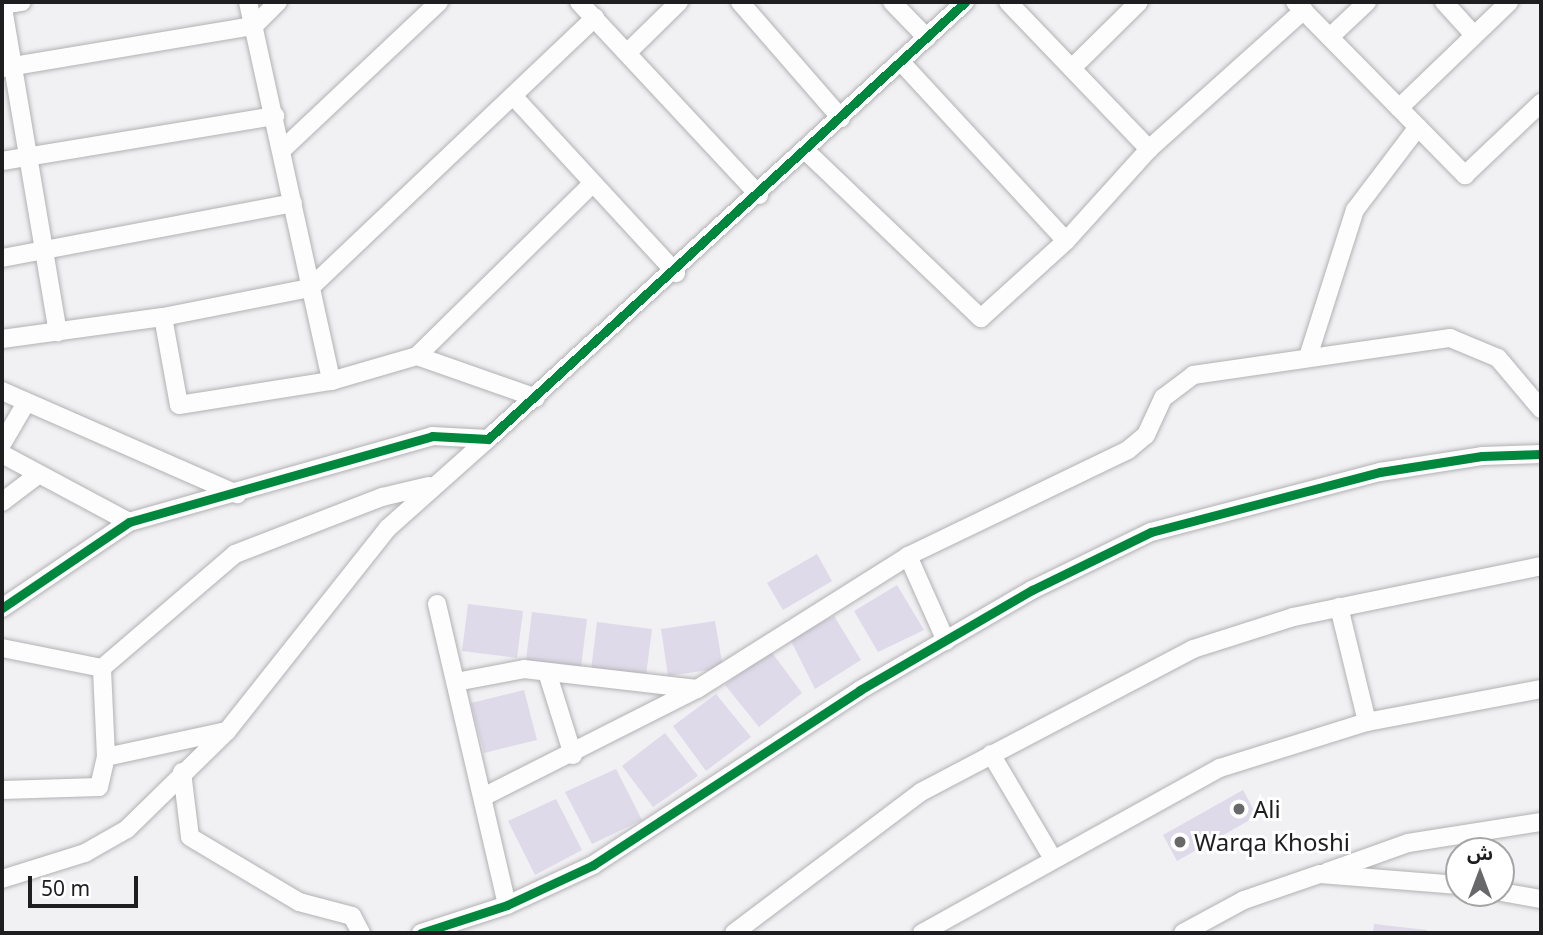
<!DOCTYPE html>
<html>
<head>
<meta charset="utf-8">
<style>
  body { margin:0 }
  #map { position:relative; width:1543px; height:935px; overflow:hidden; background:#f1f0f3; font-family:"Noto Sans","Noto Sans Arabic",sans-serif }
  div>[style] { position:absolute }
  .building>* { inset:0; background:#dedae9 }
  .roads { filter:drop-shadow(0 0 2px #b2b1b3) drop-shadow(0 0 2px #b2b1b3) }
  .minor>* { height:18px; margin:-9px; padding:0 9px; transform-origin:9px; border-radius:9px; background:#fdfdfd }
  .cycleway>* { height:9px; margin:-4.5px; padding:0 4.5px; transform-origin:4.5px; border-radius:4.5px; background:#00873e }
  .dots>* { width:19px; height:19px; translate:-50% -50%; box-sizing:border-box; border:4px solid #fff; border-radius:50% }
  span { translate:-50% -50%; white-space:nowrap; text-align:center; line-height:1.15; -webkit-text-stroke:6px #fff; paint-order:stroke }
  .poi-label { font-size:24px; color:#1e1d1f }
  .left { translate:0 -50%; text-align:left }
  .frame { position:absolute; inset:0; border:4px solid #1e1d1f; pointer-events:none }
  .north { position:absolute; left:1445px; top:837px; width:70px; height:70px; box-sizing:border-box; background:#fff; border:2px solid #a5a5a5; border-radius:50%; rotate:0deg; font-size:19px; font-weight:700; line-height:28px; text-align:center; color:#1e1d1f }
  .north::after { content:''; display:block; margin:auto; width:24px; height:32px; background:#686769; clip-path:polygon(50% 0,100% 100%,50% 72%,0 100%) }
  .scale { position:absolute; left:28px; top:876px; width:110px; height:32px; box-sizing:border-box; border:4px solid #1e1d1f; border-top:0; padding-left:9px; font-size:21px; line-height:24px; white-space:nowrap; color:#1e1d1f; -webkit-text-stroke:5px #fff; paint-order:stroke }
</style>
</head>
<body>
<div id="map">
  <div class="building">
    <i style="clip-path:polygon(817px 554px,832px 581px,783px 610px,767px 583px)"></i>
    <i style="clip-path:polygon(897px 585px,924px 630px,878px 652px,854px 611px)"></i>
    <i style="clip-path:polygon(468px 604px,523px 611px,517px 658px,462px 651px)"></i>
    <i style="clip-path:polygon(532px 612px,587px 619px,581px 667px,526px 660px)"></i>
    <i style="clip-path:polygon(834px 616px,861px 660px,815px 689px,790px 639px)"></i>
    <i style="clip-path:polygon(715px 621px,723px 668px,668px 676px,661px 629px)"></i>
    <i style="clip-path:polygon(597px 622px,652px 629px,646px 676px,591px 670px)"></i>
    <i style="clip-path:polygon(770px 650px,802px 693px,759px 727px,725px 685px)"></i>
    <i style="clip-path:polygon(524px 690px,537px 740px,484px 753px,471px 703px)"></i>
    <i style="clip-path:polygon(716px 694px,751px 737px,706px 771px,673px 726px)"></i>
    <i style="clip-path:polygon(665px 733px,698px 776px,653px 807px,622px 766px)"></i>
    <i style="clip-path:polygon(616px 769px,642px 820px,592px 844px,565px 792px)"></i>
    <i style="clip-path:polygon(1243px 790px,1257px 816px,1177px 861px,1163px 835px)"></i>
    <i style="clip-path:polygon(556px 799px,582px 850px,535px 875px,508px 821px)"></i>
    <i style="clip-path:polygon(1374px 924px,1427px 930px,1427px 933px,1373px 933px)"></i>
  </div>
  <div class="roads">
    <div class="minor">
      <i style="left:2px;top:2px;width:335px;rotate:80.4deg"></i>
      <i style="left:248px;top:2px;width:388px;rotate:77.6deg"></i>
      <i style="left:579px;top:2px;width:264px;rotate:47deg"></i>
      <i style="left:740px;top:2px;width:154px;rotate:49deg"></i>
      <i style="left:892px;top:2px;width:50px;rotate:45.8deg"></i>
      <i style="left:1008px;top:2px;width:204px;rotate:46.2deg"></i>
      <i style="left:1295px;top:2px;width:243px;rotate:45.5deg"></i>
      <i style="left:1465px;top:175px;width:105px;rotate:-43.5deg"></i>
      <i style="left:1444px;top:2px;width:45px;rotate:47.7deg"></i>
      <i style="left:2px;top:5px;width:20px;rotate:-9deg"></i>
      <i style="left:1330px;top:37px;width:51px;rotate:-43.4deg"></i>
      <i style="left:627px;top:53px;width:73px;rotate:-44.4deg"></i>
      <i style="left:901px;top:62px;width:243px;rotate:47.3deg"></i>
      <i style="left:2px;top:68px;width:255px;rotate:-9.5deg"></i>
      <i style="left:254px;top:26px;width:34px;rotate:-45deg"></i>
      <i style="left:1072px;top:68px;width:94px;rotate:-44.6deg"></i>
      <i style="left:515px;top:98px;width:238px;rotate:47.4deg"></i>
      <i style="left:1399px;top:108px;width:153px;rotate:-43.9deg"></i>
      <i style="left:282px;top:150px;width:216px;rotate:-43.3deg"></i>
      <i style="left:806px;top:151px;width:242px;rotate:43.7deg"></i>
      <i style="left:981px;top:318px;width:115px;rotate:-42.2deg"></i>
      <i style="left:1066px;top:241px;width:124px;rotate:-47.9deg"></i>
      <i style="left:1149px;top:149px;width:208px;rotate:-41.9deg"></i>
      <i style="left:2px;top:161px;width:277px;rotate:-9.4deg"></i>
      <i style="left:2px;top:258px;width:296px;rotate:-10.7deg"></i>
      <i style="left:163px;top:317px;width:89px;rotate:79.7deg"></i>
      <i style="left:179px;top:405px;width:154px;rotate:-9deg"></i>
      <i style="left:331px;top:381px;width:90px;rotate:-16.2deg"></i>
      <i style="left:417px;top:356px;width:126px;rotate:19.4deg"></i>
      <i style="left:2px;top:339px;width:162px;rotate:-7.8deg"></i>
      <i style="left:163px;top:317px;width:150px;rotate:-11.2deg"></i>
      <i style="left:310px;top:288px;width:393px;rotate:-43.5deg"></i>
      <i style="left:417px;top:356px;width:245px;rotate:-44.5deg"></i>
      <i style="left:1308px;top:357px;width:154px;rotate:-72.3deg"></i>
      <i style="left:1355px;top:210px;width:104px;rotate:-52.8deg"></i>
      <i style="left:2px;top:391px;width:257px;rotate:23.7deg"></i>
      <i style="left:2px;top:444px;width:48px;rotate:-59.7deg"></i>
      <i style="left:2px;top:454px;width:144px;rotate:28.2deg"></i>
      <i style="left:2px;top:502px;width:46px;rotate:-37.1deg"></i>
      <i style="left:908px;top:556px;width:93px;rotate:65.9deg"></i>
      <i style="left:437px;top:604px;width:309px;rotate:76.9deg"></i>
      <i style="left:1339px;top:607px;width:118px;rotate:76.3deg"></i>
      <i style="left:2px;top:608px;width:153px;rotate:-34.1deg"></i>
      <i style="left:129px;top:522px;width:315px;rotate:-15.8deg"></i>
      <i style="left:432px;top:436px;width:56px;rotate:3.1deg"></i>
      <i style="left:488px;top:439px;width:647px;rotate:-42.49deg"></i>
      <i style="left:2px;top:648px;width:102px;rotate:11.3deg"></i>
      <i style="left:102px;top:668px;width:175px;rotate:-40.6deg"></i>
      <i style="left:235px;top:554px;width:158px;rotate:-21.2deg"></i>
      <i style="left:382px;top:497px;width:48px;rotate:-13.2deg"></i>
      <i style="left:547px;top:672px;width:87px;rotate:72.6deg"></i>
      <i style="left:456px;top:682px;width:69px;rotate:-10.8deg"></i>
      <i style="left:524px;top:669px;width:174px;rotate:6.6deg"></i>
      <i style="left:991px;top:754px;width:122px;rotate:59.4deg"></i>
      <i style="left:106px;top:757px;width:123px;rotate:-12.2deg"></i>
      <i style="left:182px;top:772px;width:65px;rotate:83deg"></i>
      <i style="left:190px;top:837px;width:127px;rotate:30.8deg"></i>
      <i style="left:299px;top:902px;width:55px;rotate:14.8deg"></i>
      <i style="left:352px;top:916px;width:19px;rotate:62deg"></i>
      <i style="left:2px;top:790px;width:97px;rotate:-1.8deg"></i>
      <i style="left:99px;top:787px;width:31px;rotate:-77deg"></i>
      <i style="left:106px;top:757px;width:89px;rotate:-92.6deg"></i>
      <i style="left:483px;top:797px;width:240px;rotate:-26.8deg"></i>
      <i style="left:697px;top:689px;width:249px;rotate:-32.2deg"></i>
      <i style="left:908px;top:556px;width:244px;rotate:-25.7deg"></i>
      <i style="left:1128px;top:450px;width:23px;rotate:-40deg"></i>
      <i style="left:1146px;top:435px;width:41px;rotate:-65.3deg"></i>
      <i style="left:1163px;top:398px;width:38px;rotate:-37deg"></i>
      <i style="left:1193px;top:375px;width:260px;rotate:-8.2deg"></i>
      <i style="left:1450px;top:338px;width:52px;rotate:22.6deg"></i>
      <i style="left:1498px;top:358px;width:67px;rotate:49.9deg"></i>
      <i style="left:1327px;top:872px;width:86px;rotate:-19.7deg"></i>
      <i style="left:1408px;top:843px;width:135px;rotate:-9deg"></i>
      <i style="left:2px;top:879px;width:87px;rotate:-17.4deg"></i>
      <i style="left:85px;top:853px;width:48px;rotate:-29.7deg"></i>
      <i style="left:127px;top:829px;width:140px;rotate:-44.4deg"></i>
      <i style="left:227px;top:731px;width:259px;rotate:-51.6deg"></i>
      <i style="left:388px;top:528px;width:134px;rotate:-41.7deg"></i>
      <i style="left:1501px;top:892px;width:41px;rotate:9.9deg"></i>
      <i style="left:421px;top:933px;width:90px;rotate:-18deg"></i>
      <i style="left:507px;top:905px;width:95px;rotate:-24.9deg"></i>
      <i style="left:593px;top:865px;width:319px;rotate:-33.2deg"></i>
      <i style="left:860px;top:690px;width:199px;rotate:-30.2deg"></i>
      <i style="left:1032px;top:590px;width:132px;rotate:-26deg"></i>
      <i style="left:1151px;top:532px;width:237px;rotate:-14.7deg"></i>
      <i style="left:1380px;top:472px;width:103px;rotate:-8.9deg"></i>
      <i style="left:1482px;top:456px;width:59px;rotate:-1.9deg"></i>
      <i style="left:734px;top:933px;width:234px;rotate:-37deg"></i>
      <i style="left:921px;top:792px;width:307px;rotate:-27.7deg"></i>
      <i style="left:1193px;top:649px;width:105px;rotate:-17.7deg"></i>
      <i style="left:1293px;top:617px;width:253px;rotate:-11.6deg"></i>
      <i style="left:922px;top:933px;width:341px;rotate:-29deg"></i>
      <i style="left:1220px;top:768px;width:154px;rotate:-17.4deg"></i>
      <i style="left:1367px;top:722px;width:177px;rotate:-10.7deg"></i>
      <i style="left:1183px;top:933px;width:69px;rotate:-28.4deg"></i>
      <i style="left:1244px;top:900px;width:80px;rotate:-18.9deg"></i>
      <i style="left:1320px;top:874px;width:139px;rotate:4.5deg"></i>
    </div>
  </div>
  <div class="cycleway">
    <i style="left:2px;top:608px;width:153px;rotate:-34.1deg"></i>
    <i style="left:129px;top:522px;width:315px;rotate:-15.8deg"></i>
    <i style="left:432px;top:436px;width:56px;rotate:3.1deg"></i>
    <i style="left:488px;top:439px;width:647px;rotate:-42.49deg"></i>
    <i style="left:421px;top:933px;width:90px;rotate:-18deg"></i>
    <i style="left:507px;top:905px;width:95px;rotate:-24.9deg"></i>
    <i style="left:593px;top:865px;width:319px;rotate:-33.2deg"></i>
    <i style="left:860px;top:690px;width:199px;rotate:-30.2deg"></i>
    <i style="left:1032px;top:590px;width:132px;rotate:-26deg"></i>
    <i style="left:1151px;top:532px;width:237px;rotate:-14.7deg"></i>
    <i style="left:1380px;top:472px;width:103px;rotate:-8.9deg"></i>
    <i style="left:1482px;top:456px;width:59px;rotate:-1.9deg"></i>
  </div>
  <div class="dots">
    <i style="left:1239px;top:809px;background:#686769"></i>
    <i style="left:1180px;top:842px;background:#686769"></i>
  </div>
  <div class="poi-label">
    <span class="left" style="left:1253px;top:809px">Ali</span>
    <span class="left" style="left:1194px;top:842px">Warqa Khoshi</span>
  </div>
  <div class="frame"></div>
  <div class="north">ش</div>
  <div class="scale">50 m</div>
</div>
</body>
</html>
